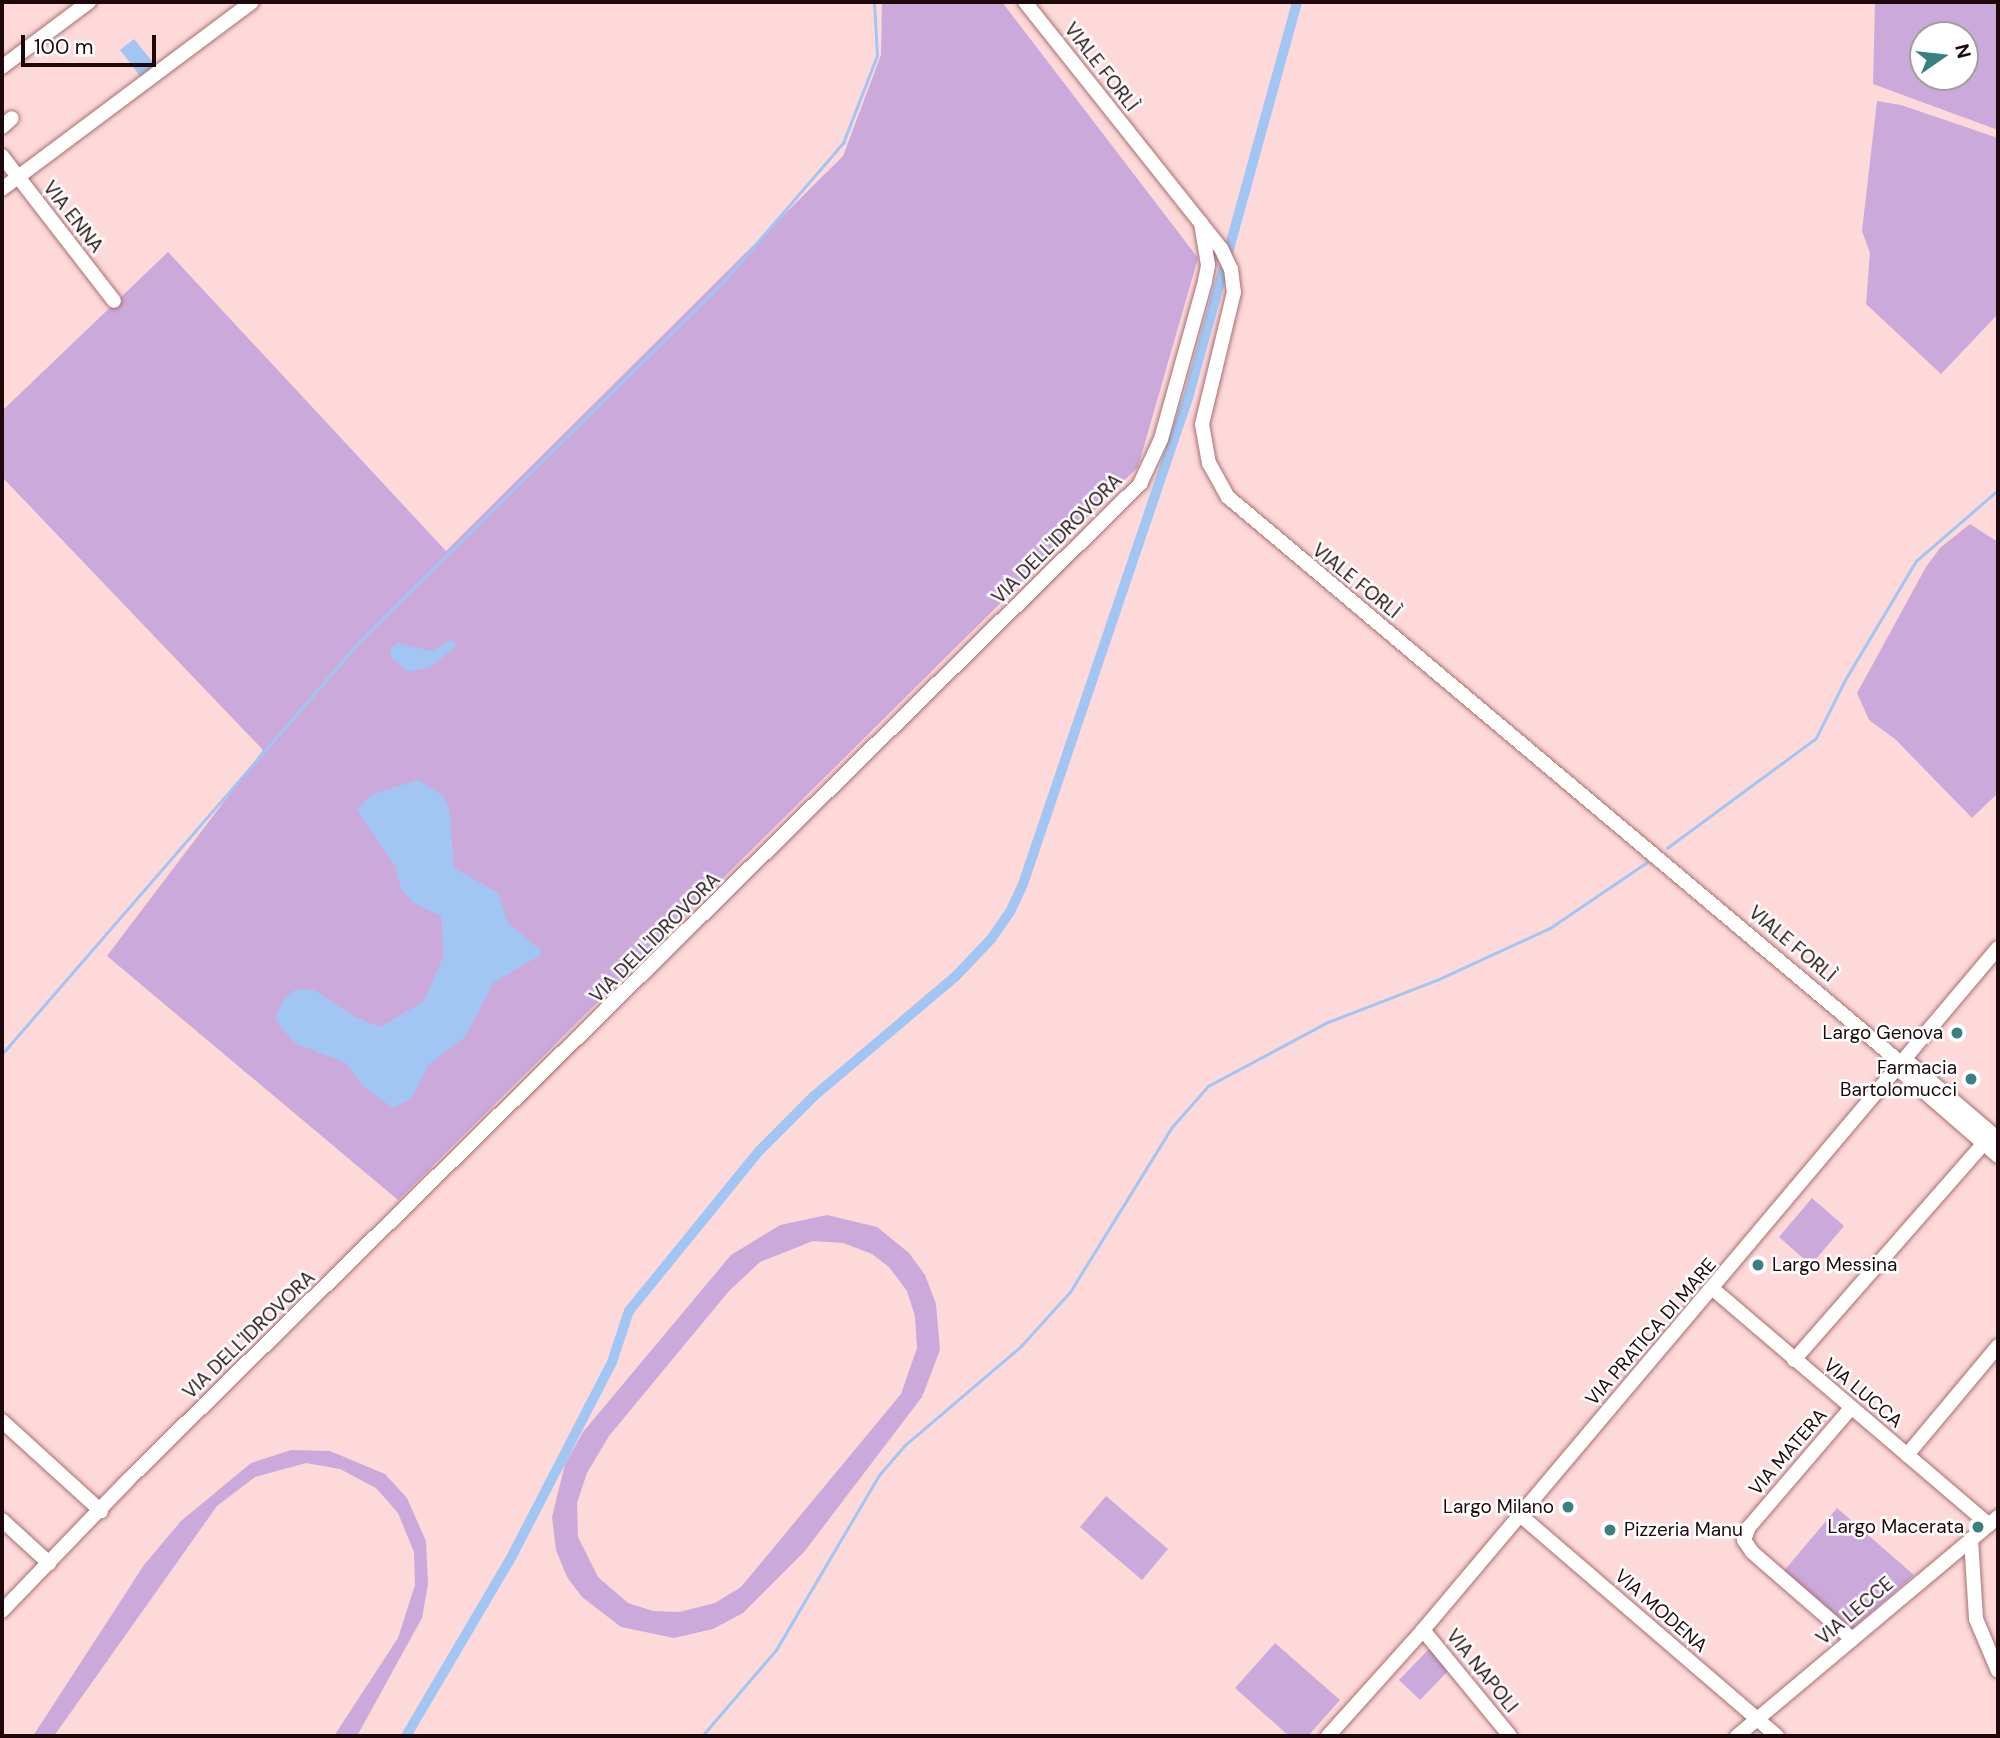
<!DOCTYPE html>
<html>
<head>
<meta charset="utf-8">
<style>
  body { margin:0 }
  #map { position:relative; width:2000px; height:1738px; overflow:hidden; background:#fed9da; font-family:"DM Sans",sans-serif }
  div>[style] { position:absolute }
  .green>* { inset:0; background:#cba9db }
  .water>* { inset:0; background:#a2c6f4 }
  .stream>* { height:2.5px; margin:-1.25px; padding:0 1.25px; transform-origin:1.25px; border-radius:1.25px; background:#a2c6f4 }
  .canal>* { height:10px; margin:-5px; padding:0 5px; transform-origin:5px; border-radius:5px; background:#a2c6f4 }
  .roads { filter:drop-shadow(0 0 2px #a66f72) drop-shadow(0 0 2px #a66f72) }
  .minor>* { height:14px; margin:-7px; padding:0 7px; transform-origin:7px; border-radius:7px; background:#fff }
  .dots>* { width:19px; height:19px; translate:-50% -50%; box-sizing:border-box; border:4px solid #fff; border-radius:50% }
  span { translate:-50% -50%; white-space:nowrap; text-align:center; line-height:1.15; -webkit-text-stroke:5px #fff; paint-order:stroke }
  .street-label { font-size:19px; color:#1d090b }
  .poi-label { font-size:19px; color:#1d090b }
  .right { translate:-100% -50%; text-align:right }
  .left { translate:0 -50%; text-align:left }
  .frame { position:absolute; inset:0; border:4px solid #1d090b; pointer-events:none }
  .north { position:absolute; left:1909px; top:21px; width:70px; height:70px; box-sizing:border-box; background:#fff; border:2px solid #a59d9d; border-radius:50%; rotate:76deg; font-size:19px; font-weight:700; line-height:28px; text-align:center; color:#1d090b }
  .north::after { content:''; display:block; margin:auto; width:24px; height:32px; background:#388180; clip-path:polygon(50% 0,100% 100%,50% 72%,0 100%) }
  .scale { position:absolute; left:21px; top:35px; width:135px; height:32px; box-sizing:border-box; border:4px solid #1d090b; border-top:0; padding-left:9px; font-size:21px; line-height:24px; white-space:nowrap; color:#1d090b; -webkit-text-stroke:5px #fff; paint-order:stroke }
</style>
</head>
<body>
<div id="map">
  <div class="green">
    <i style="clip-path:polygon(882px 2px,1002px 2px,1198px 258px,1138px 467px,398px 1200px,107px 956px,263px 750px,2px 477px,2px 411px,168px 252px,446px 551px,843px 156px,881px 55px)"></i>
    <i style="clip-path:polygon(evenodd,1875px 2px,1998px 2px,1998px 130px,1873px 84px,1875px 2px,1965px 35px,1965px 77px,1923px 77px,1923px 35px,1965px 35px)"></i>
    <i style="clip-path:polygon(1877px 101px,1901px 105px,1998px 138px,1998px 314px,1941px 374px,1866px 304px,1870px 253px,1862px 231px)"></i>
    <i style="clip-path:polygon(1970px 524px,1998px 542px,1998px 793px,1972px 818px,1895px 739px,1869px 720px,1857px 693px,1926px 567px,1940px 548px)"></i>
    <i style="clip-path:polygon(1812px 1198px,1844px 1226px,1811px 1265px,1779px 1237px)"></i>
    <i style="clip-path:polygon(evenodd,827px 1215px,877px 1227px,909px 1253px,925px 1275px,936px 1304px,940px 1350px,922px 1397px,804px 1552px,743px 1613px,713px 1629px,674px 1638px,621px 1627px,582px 1597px,567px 1577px,556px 1550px,552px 1517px,565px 1464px,583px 1432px,731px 1255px,780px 1225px,827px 1215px,813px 1241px,843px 1243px,872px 1254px,889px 1267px,907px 1291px,915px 1316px,917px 1348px,901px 1394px,741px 1587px,715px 1603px,679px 1612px,653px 1611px,628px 1603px,598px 1577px,578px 1537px,577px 1503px,587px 1473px,609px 1436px,729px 1291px,760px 1262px,813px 1241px)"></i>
    <i style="clip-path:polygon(291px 1450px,330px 1451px,385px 1474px,407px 1498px,426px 1541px,428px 1584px,422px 1618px,357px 1736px,334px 1736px,398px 1638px,415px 1585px,414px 1552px,398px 1513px,376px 1488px,340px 1469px,306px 1463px,255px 1477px,217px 1506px,54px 1736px,33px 1736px,144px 1565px,181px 1521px,251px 1463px)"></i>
    <i style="clip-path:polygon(1106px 1496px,1168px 1549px,1142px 1580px,1080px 1527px)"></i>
    <i style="clip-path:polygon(1837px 1508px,1914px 1575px,1851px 1630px,1783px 1572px)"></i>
    <i style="clip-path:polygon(1275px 1643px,1340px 1700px,1308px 1736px,1289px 1736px,1235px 1688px)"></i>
    <i style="clip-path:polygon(1431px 1647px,1451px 1668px,1420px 1700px,1399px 1680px)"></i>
  </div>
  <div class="water">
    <i style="clip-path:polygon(134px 39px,155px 65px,140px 76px,120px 50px)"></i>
    <i style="clip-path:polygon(452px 640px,456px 643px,453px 649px,430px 667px,409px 672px,391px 657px,390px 649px,398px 643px,431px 651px)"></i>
    <i style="clip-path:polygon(418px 780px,442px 795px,449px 806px,454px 868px,498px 893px,508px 923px,541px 950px,539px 956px,494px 982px,465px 1037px,429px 1064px,412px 1098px,393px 1108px,363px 1086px,346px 1063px,294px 1043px,275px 1019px,285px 997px,297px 989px,314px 990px,357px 1018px,381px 1027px,424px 1001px,444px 955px,441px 916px,414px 903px,401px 889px,395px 866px,357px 810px,371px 795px)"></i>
  </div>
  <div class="stream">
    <i style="left:1667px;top:848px;width:185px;rotate:-36.4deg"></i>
    <i style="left:1816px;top:738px;width:65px;rotate:-63.4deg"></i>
    <i style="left:1845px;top:680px;width:139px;rotate:-59.2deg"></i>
    <i style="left:1916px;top:561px;width:108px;rotate:-40.9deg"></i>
    <i style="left:2px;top:1054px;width:545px;rotate:-49.09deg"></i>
    <i style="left:359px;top:642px;width:512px;rotate:-44.68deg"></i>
    <i style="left:723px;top:282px;width:184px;rotate:-49.2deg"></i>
    <i style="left:843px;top:143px;width:93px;rotate:-68.7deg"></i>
    <i style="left:877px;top:56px;width:54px;rotate:-93.2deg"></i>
    <i style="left:702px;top:1736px;width:113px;rotate:-49.3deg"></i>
    <i style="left:776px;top:1650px;width:203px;rotate:-59.5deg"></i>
    <i style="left:879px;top:1475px;width:38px;rotate:-49deg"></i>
    <i style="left:904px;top:1446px;width:154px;rotate:-40.5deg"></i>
    <i style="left:1021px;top:1346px;width:73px;rotate:-47.8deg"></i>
    <i style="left:1070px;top:1292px;width:194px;rotate:-58.3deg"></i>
    <i style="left:1172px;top:1127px;width:55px;rotate:-48.7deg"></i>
    <i style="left:1208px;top:1086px;width:136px;rotate:-28.1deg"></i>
    <i style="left:1328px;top:1022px;width:117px;rotate:-21.1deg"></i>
    <i style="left:1437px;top:980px;width:124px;rotate:-24.7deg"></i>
    <i style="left:1550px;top:928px;width:117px;rotate:-34.2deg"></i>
  </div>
  <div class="canal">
    <i style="left:406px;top:1736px;width:211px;rotate:-59.5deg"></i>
    <i style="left:513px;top:1554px;width:216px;rotate:-62.7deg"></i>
    <i style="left:612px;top:1362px;width:54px;rotate:-71.6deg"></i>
    <i style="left:629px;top:1311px;width:206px;rotate:-50.9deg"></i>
    <i style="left:759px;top:1151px;width:78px;rotate:-45deg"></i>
    <i style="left:814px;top:1096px;width:185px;rotate:-40.2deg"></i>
    <i style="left:955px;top:977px;width:52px;rotate:-46.5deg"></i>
    <i style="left:991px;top:939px;width:33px;rotate:-55deg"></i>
    <i style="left:1010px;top:912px;width:31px;rotate:-65deg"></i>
    <i style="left:1023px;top:884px;width:513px;rotate:-71.25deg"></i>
    <i style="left:1188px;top:398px;width:411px;rotate:-74.6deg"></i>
  </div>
  <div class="roads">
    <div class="minor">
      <i style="left:1025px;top:2px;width:315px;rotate:51.5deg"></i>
      <i style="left:1221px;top:248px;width:23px;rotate:65deg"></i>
      <i style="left:1231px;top:269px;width:23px;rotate:83deg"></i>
      <i style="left:1234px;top:292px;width:136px;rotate:103.6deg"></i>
      <i style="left:1202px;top:424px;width:40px;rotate:80deg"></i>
      <i style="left:1209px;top:463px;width:39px;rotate:61deg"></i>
      <i style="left:1228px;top:497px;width:881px;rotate:40.07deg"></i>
      <i style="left:2px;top:67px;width:109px;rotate:-36.8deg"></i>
      <i style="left:2px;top:127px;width:13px;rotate:-42deg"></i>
      <i style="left:2px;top:156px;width:183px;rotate:52.3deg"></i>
      <i style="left:2px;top:189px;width:312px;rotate:-36.8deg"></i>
      <i style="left:1906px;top:1060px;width:120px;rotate:40.6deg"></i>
      <i style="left:1898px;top:1069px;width:133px;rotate:41deg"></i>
      <i style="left:1713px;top:1289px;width:363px;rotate:40.5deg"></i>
      <i style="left:1794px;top:1360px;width:300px;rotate:-48.8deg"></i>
      <i style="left:1851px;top:1408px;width:157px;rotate:130.6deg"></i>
      <i style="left:1749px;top:1527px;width:14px;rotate:111deg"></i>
      <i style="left:1744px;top:1540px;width:14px;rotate:56deg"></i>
      <i style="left:1752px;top:1552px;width:133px;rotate:41deg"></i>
      <i style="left:2px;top:1421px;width:134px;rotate:42.3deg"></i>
      <i style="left:1907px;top:1455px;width:142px;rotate:-50.1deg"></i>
      <i style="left:1520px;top:1515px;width:339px;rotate:40.7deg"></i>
      <i style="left:2px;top:1520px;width:64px;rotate:42.5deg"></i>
      <i style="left:1971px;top:1539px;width:80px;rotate:86.4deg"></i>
      <i style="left:1976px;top:1619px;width:56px;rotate:67.1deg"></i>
      <i style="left:2px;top:1611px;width:183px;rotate:-46.1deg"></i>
      <i style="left:129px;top:1479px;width:1419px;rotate:-44.54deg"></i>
      <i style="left:1140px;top:484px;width:50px;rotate:-65deg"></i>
      <i style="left:1161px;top:439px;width:164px;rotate:-74.4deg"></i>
      <i style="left:1205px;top:281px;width:16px;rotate:-79deg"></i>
      <i style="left:1208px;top:265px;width:43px;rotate:-99.5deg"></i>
      <i style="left:1423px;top:1630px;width:137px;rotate:50.6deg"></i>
      <i style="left:1328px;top:1736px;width:142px;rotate:-48.1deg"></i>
      <i style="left:1423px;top:1630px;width:892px;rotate:-49.87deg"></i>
      <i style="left:1737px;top:1736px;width:341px;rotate:-40deg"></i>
    </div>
  </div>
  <div class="dots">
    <i style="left:1957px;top:1033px;background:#388180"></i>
    <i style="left:1971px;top:1079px;background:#388180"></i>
    <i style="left:1758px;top:1265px;background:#388180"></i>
    <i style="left:1568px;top:1507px;background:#388180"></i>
    <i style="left:1978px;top:1527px;background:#388180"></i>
    <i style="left:1610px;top:1530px;background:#388180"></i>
  </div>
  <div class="street-label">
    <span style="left:1101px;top:67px;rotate:52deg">VIALE FORLÌ</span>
    <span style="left:73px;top:217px;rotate:52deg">VIA ENNA</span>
    <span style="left:1057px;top:539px;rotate:-45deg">VIA DELL'IDROVORA</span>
    <span style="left:1356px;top:581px;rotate:39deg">VIALE FORLÌ</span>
    <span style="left:655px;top:938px;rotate:-45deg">VIA DELL'IDROVORA</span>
    <span style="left:1792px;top:944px;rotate:40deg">VIALE FORLÌ</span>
    <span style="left:1651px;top:1332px;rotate:-49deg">VIA PRATICA DI MARE</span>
    <span style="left:249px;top:1335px;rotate:-44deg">VIA DELL'IDROVORA</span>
    <span style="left:1863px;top:1393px;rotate:40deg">VIA LUCCA</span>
    <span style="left:1788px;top:1452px;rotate:-49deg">VIA MATERA</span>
    <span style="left:1661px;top:1611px;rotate:41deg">VIA MODENA</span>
    <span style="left:1855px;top:1611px;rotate:-40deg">VIA LECCE</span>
    <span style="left:1482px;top:1671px;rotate:51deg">VIA NAPOLI</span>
  </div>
  <div class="poi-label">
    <span class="right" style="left:1943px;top:1033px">Largo Genova</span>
    <span class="right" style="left:1957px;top:1079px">Farmacia<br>Bartolomucci</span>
    <span class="left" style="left:1772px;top:1265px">Largo Messina</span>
    <span class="right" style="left:1554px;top:1507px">Largo Milano</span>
    <span class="right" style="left:1964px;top:1527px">Largo Macerata</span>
    <span class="left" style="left:1624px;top:1530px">Pizzeria Manu</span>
  </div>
  <div class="frame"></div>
  <div class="north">N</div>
  <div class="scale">100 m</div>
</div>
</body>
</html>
